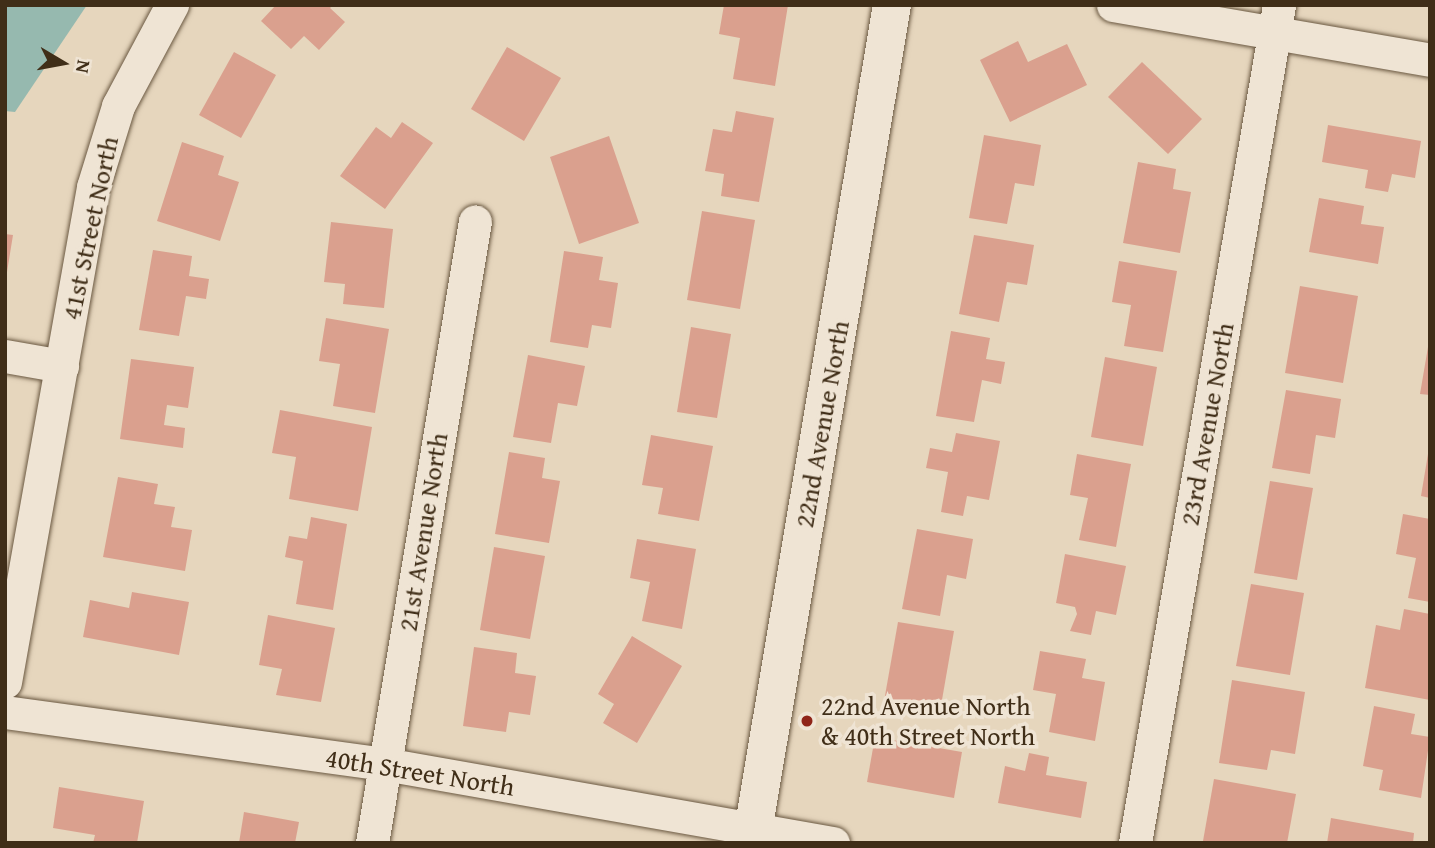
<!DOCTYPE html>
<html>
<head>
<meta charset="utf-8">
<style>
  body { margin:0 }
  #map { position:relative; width:1435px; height:848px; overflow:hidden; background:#e6d6bd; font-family:"Gentium Book Plus",serif }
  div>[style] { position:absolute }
  .water>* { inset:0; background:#96b9af }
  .building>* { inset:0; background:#daa08e }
  .roads { filter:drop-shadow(0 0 2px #6a5841) drop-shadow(0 0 2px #6a5841) }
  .street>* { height:33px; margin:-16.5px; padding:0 16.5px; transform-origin:16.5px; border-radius:16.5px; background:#efe4d4 }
  .secondary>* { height:38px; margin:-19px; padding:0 19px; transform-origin:19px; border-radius:19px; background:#efe4d4 }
  .dots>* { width:19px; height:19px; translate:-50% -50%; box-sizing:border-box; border:4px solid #efe4d4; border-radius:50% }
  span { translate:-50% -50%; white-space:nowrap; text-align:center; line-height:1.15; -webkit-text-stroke:7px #efe4d4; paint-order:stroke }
  .street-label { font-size:26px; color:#402e18 }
  .poi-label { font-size:26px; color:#402e18 }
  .left { translate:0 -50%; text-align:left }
  .frame { position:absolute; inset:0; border:7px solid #402e18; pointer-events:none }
  .north { position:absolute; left:28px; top:28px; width:70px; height:70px; -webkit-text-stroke:5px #efe4d4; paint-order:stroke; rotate:100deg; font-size:19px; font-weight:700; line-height:28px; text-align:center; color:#402e18 }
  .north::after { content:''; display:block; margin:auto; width:24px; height:32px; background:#402e18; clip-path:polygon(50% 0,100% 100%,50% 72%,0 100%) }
</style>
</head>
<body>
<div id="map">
  <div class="water">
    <i style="clip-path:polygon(5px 5px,87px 5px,15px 112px,5px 111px)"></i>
  </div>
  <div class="building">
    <i style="clip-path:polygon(276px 5px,333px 5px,330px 8px,345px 22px,319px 50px,304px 36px,291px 49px,261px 21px)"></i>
    <i style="clip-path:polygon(724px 5px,788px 5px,775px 86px,733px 79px,740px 38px,719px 34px)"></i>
    <i style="clip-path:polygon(1018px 41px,1028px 62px,1067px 44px,1087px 85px,1010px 122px,980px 60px)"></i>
    <i style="clip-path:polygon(507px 47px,561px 78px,524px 141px,471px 109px)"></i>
    <i style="clip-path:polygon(234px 52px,276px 75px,241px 138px,199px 115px)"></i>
    <i style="clip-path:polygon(1142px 62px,1202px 119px,1168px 154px,1108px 97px)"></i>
    <i style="clip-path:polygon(736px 111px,774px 118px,759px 202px,721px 196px,724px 174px,705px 171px,713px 129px,732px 132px)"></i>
    <i style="clip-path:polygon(402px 122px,433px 143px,385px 209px,340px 176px,376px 127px,391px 138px)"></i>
    <i style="clip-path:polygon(1328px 125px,1421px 141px,1415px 178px,1392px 174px,1388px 192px,1365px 188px,1368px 170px,1322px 162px)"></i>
    <i style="clip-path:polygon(984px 135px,1041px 145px,1034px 186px,1015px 183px,1007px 224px,969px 218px)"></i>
    <i style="clip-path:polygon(609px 136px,639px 223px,579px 244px,550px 157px)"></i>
    <i style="clip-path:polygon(182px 142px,224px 156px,218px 175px,239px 182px,220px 241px,157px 221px)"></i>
    <i style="clip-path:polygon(1138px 162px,1176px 169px,1173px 189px,1191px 192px,1180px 253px,1123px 243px)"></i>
    <i style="clip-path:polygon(1319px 198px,1364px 206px,1361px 224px,1384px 227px,1378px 264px,1309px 252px)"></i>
    <i style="clip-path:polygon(702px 211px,755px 220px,740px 309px,687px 300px)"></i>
    <i style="clip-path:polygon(331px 222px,393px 229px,384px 308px,343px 304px,345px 284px,324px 282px)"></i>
    <i style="clip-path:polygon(5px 234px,13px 235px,7px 272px,5px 272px)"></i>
    <i style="clip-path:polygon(974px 235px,1034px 245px,1027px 285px,1007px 282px,999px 322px,959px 314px)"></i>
    <i style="clip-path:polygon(153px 250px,192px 256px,189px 276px,209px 279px,206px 299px,186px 296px,179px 336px,139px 330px)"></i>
    <i style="clip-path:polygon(564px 251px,603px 257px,599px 280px,618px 283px,611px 328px,592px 325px,588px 348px,550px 342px)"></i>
    <i style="clip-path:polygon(1119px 261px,1177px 271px,1163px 352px,1124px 346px,1131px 305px,1112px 302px)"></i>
    <i style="clip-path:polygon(1300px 286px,1358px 296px,1343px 383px,1285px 373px)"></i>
    <i style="clip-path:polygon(326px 318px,389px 329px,375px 413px,333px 406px,340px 364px,319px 361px)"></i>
    <i style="clip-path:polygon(691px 327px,731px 334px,717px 418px,677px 412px)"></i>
    <i style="clip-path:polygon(951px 331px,990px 338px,986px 359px,1005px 362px,1001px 384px,982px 380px,974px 422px,936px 416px)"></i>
    <i style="clip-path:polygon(1428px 347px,1430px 347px,1430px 395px,1420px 394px)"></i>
    <i style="clip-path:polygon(528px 355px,585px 366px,577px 406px,558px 403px,551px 443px,513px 437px)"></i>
    <i style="clip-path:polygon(1105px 357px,1157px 367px,1143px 446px,1091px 437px)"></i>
    <i style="clip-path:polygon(131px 359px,194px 367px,188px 408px,167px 405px,164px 425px,185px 428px,183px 448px,120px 439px)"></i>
    <i style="clip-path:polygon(1286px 390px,1341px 399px,1335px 438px,1316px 435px,1310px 474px,1272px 468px)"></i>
    <i style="clip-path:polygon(280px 410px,372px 427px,358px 511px,289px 499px,296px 457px,272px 453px)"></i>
    <i style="clip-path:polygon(956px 433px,1000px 441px,989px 500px,967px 496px,963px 516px,941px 512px,948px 472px,926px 468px,930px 448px,952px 452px)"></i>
    <i style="clip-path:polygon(651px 435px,713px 446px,699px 521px,658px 514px,663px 488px,642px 485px)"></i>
    <i style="clip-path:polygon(509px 452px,545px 458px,542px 478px,560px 481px,549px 543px,495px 534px)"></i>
    <i style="clip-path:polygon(1077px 454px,1131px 464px,1116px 547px,1079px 540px,1088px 498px,1070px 495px)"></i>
    <i style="clip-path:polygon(1428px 454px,1430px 454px,1430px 498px,1421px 496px)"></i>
    <i style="clip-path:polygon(118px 477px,158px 484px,154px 504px,175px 507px,171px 527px,192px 530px,185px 571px,103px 557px)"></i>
    <i style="clip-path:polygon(1270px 481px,1313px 488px,1297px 580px,1254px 573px)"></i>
    <i style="clip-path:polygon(1403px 514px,1430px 519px,1430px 602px,1408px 598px,1416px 558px,1396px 554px)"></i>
    <i style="clip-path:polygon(311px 517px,347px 524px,333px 610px,296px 604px,303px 561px,285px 557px,289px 536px,307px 539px)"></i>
    <i style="clip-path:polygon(917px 529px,973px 539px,966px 579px,947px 575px,940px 616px,902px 609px)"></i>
    <i style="clip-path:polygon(637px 539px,696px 549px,682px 629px,642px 621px,650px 582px,630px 578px)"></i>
    <i style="clip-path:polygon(494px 547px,545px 556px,530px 639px,480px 630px)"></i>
    <i style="clip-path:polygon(1065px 554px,1126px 566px,1116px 615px,1096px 611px,1091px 635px,1070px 631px,1077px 614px,1075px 607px,1056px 603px)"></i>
    <i style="clip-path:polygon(1251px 584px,1304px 593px,1290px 675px,1236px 666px)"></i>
    <i style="clip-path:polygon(132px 592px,189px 602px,179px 655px,83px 637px,90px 600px,129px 608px)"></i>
    <i style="clip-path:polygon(1404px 609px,1430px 614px,1430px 700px,1365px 688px,1376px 625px,1400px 630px)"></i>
    <i style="clip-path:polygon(268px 615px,335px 628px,321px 702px,276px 695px,282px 669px,259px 665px)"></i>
    <i style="clip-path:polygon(898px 622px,954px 631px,939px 717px,883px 707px)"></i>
    <i style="clip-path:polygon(632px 636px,682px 666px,637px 743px,603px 723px,614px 704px,598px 694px)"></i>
    <i style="clip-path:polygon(474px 647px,517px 653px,515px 673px,536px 676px,530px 715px,509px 712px,506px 732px,463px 726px)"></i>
    <i style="clip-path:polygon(1040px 651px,1086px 659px,1082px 678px,1105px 682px,1095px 741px,1049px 732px,1056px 694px,1033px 690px)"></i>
    <i style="clip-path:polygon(1232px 680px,1305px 692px,1295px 754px,1271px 750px,1267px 770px,1219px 763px)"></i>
    <i style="clip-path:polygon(1374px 706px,1415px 714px,1411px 734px,1430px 737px,1421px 798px,1379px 790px,1383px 770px,1363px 766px)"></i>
    <i style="clip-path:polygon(875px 737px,962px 752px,954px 798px,867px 782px)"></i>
    <i style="clip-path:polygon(1029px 753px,1049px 757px,1046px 775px,1087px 782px,1081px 818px,998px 803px,1005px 766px,1025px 771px)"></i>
    <i style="clip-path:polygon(1214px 779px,1296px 794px,1287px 843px,1203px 841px)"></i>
    <i style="clip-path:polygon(59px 787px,144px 801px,137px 843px,93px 843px,95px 835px,53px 828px)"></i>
    <i style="clip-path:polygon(244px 812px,299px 822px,295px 843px,239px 843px)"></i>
    <i style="clip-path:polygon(1331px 818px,1414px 833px,1413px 843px,1327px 843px)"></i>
  </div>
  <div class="roads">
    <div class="street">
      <i style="left:1113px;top:5px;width:322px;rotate:9.8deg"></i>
      <i style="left:5px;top:356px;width:58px;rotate:10deg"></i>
      <i style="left:5px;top:682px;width:503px;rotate:-79.92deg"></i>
      <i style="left:93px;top:187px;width:85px;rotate:-72.8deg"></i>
      <i style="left:118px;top:106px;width:115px;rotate:-61.9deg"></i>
      <i style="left:5px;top:712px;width:384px;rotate:7.8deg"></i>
      <i style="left:385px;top:764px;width:455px;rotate:10deg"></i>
      <i style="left:372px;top:843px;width:630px;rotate:-80.6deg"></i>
      <i style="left:1135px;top:843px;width:850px;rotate:-80.25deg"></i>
    </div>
    <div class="secondary">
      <i style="left:751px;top:843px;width:850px;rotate:-80.45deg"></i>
    </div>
  </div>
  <div class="dots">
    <i style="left:807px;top:721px;background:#8f2418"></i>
  </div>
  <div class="street-label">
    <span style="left:90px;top:228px;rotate:-78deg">41st Street North</span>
    <span style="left:822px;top:424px;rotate:-80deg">22nd Avenue North</span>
    <span style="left:1207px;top:424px;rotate:-80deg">23rd Avenue North</span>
    <span style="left:423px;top:532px;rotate:-81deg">21st Avenue North</span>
    <span style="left:420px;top:772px;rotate:9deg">40th Street North</span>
  </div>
  <div class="poi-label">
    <span class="left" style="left:821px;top:721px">22nd Avenue North<br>&amp; 40th Street North</span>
  </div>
  <div class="frame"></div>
  <div class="north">N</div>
</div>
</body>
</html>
